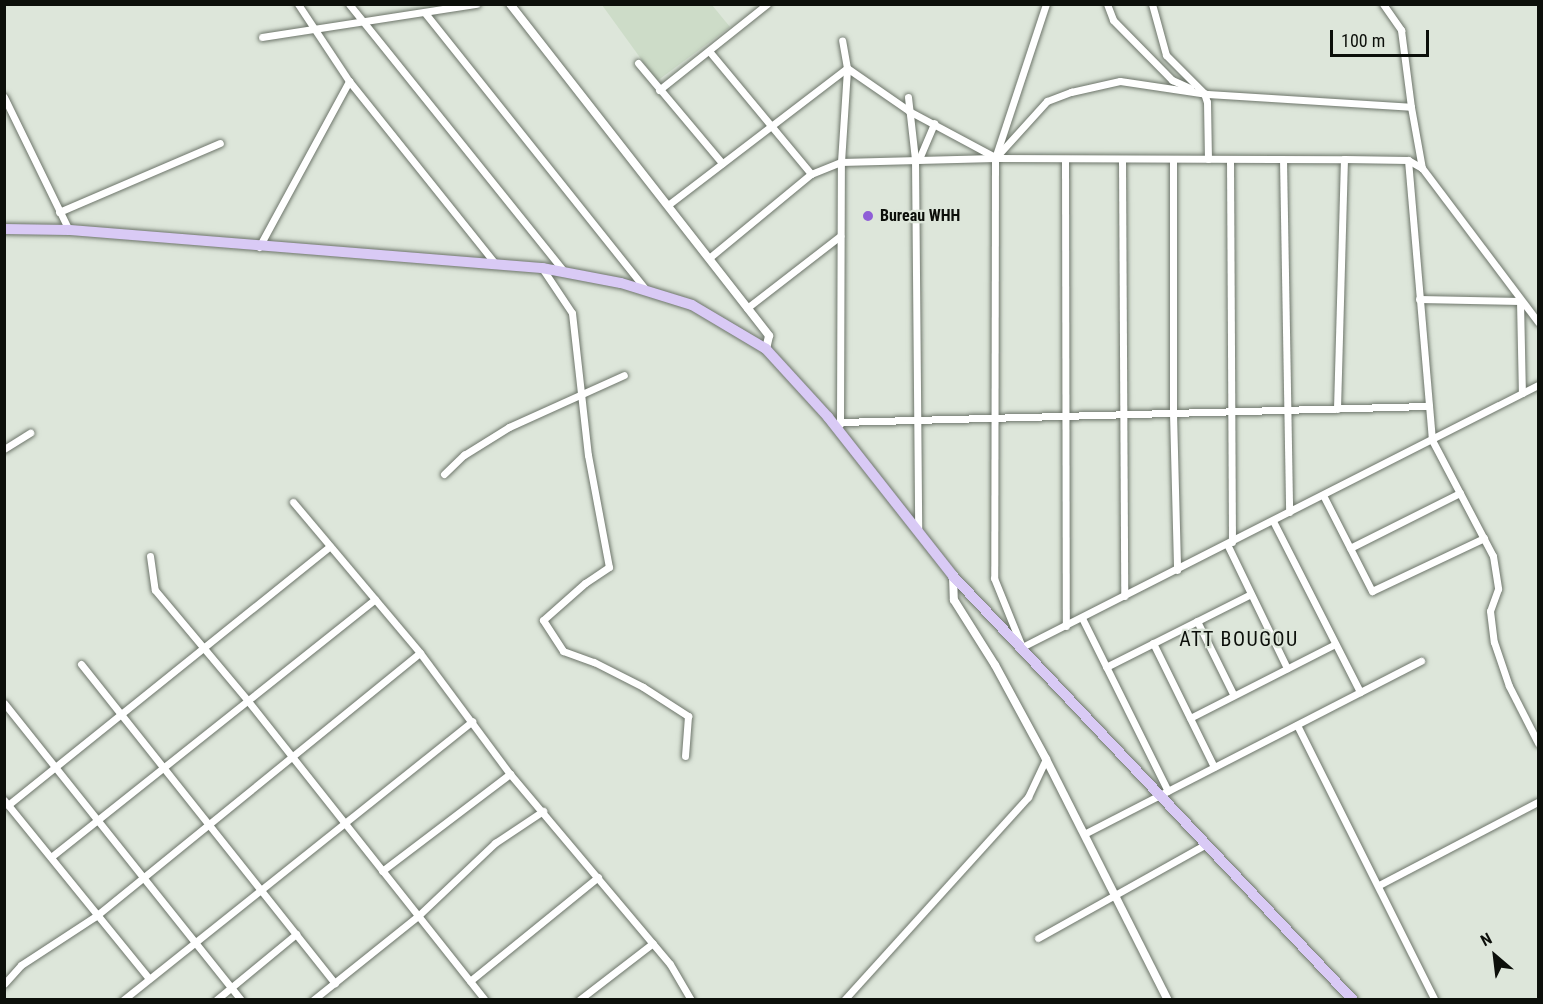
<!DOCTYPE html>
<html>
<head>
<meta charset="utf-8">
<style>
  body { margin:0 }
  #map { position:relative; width:1543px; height:1004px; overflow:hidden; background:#dde6da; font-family:"Roboto Condensed",sans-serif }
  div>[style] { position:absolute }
  .built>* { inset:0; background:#cddcc8 }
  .roads { filter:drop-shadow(0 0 2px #6d756a) drop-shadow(0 0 2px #6d756a) }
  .minor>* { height:7px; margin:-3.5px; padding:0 3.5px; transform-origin:3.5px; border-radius:3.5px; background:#fff }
  .tertiary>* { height:8px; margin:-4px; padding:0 4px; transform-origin:4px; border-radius:4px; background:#fff }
  .primary>* { height:10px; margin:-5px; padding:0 5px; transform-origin:5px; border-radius:5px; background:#d9caf5 }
  .dots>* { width:16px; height:16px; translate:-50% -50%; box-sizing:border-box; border:3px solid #dde6da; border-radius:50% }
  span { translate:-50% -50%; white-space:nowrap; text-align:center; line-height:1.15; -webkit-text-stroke:4.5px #dde6da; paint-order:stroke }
  .poi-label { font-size:16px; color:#0c0f0a; font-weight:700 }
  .left { translate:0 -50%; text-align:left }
  .quarter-label { font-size:20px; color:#0c0f0a; letter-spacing:1.5px }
  .frame { position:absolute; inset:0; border:6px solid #0c0f0a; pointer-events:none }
  .north { position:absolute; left:1465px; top:926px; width:60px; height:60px; -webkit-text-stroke:4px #dde6da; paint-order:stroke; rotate:332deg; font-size:16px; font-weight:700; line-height:24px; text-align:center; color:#0c0f0a }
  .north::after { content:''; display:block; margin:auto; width:21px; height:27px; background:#0c0f0a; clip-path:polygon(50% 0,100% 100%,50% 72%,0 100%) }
  .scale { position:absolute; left:1330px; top:30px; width:99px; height:27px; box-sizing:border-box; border:3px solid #0c0f0a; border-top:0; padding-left:8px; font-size:18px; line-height:21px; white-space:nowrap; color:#0c0f0a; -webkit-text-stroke:4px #dde6da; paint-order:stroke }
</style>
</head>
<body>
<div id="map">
  <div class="built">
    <i style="clip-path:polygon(602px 5px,712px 5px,730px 27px,657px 81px)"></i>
  </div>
  <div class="roads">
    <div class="minor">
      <i style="left:298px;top:4px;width:92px;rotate:56.5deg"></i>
      <i style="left:349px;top:81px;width:233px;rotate:51.3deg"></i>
      <i style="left:349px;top:4px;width:341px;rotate:51.2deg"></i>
      <i style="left:1046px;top:4px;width:162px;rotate:108.3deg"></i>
      <i style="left:995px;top:158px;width:420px;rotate:90.1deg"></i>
      <i style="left:994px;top:578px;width:74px;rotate:67.9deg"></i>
      <i style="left:1022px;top:647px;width:579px;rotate:-26.92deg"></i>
      <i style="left:1107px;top:4px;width:17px;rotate:69deg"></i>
      <i style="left:1113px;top:20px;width:84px;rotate:45.5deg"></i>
      <i style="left:1172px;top:80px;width:20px;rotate:24deg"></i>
      <i style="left:1152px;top:4px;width:53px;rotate:74.6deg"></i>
      <i style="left:1166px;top:55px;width:54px;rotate:45deg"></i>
      <i style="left:1204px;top:93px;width:9px;rotate:72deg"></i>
      <i style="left:1207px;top:102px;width:57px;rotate:89deg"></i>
      <i style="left:1383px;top:4px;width:32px;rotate:55deg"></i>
      <i style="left:1401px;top:30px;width:78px;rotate:82.6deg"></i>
      <i style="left:1411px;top:107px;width:62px;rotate:79.8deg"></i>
      <i style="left:1422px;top:168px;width:193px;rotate:53deg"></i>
      <i style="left:425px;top:13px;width:354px;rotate:51.4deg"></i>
      <i style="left:262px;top:37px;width:217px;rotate:-8.8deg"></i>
      <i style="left:709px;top:51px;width:160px;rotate:50.3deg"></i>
      <i style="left:638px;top:63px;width:131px;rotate:50deg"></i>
      <i style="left:659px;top:90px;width:138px;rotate:-38.5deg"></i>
      <i style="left:4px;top:97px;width:148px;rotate:64deg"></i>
      <i style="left:908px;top:97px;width:62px;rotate:83.6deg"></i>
      <i style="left:915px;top:159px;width:372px;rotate:89.5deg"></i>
      <i style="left:998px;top:155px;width:73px;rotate:-47.8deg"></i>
      <i style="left:1047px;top:101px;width:26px;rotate:-21deg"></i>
      <i style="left:1071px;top:92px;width:50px;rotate:-12.7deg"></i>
      <i style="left:1120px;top:81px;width:88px;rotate:8.5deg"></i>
      <i style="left:1207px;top:94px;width:204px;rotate:3.6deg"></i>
      <i style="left:919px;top:159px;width:39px;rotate:-67deg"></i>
      <i style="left:1065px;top:159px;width:467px;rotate:89.9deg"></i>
      <i style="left:1122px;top:159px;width:437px;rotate:89.7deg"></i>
      <i style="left:1173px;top:159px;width:254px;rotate:90deg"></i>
      <i style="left:1173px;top:413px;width:157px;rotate:88.5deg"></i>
      <i style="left:1230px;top:159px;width:383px;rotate:89.7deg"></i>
      <i style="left:1283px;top:159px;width:353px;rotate:89deg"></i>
      <i style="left:1408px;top:160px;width:281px;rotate:85.1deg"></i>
      <i style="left:1432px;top:440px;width:131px;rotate:62.3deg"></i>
      <i style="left:1493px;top:556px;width:33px;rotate:81deg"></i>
      <i style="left:1498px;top:589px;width:23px;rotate:110deg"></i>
      <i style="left:1490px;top:611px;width:31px;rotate:83deg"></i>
      <i style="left:1494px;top:642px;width:46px;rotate:71.2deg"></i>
      <i style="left:1509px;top:686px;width:64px;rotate:63deg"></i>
      <i style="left:668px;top:205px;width:225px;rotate:-37.4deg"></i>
      <i style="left:847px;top:68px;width:75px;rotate:34.7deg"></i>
      <i style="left:909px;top:111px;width:95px;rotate:28.2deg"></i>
      <i style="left:59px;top:212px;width:175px;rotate:-23.2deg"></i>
      <i style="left:259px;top:247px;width:189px;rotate:-61.5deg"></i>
      <i style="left:709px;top:258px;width:132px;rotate:-39.5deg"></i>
      <i style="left:811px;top:174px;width:32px;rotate:-22deg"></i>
      <i style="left:841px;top:162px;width:154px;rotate:-1.5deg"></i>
      <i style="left:995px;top:158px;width:349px;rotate:0.2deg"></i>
      <i style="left:1344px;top:159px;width:64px;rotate:0.9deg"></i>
      <i style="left:1408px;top:160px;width:16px;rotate:30deg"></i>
      <i style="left:542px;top:268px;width:54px;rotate:56.3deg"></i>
      <i style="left:572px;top:313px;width:143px;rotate:83.6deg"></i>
      <i style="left:588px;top:455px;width:114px;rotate:79.4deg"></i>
      <i style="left:609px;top:567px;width:29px;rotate:146deg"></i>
      <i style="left:585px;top:583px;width:56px;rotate:138.6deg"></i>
      <i style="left:543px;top:620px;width:37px;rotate:57deg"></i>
      <i style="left:563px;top:651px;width:33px;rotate:20deg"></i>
      <i style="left:594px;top:662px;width:55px;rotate:27deg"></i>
      <i style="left:643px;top:687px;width:54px;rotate:32.8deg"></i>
      <i style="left:688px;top:716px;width:40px;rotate:94.3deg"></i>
      <i style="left:1419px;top:299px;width:101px;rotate:1.1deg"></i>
      <i style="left:1520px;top:301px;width:92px;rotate:88.8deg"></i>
      <i style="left:747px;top:308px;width:118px;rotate:-37.7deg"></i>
      <i style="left:1337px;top:409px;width:250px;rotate:-88.4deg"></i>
      <i style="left:840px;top:422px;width:589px;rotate:-1.56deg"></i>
      <i style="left:840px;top:424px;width:262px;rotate:-89.8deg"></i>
      <i style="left:841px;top:162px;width:94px;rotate:-86.3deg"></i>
      <i style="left:847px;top:68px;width:28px;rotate:-100deg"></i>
      <i style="left:4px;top:449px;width:31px;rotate:-32deg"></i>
      <i style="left:444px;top:474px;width:28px;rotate:-44deg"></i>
      <i style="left:464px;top:455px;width:53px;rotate:-31.9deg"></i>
      <i style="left:509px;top:427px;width:126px;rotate:-24.3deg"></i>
      <i style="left:1323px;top:495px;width:108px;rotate:63deg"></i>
      <i style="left:1372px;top:591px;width:124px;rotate:-25.3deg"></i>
      <i style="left:293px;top:502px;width:197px;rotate:49.9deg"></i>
      <i style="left:420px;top:653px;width:151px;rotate:53.4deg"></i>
      <i style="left:510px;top:774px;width:248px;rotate:49.9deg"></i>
      <i style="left:670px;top:964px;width:42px;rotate:59.7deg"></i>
      <i style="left:1273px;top:521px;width:192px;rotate:63deg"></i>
      <i style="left:1227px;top:544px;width:138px;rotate:64.2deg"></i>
      <i style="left:1350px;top:548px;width:123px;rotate:-26.6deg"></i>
      <i style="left:150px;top:556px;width:34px;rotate:82deg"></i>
      <i style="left:155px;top:590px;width:145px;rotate:50deg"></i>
      <i style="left:248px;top:701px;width:382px;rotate:51.6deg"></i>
      <i style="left:1082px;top:618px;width:193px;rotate:63.6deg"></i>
      <i style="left:1197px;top:621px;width:81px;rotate:63.7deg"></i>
      <i style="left:1153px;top:643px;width:138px;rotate:63.8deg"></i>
      <i style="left:81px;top:664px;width:408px;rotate:51.5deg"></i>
      <i style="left:1106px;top:667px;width:162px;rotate:-26.7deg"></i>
      <i style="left:4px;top:703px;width:380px;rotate:51.4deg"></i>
      <i style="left:1190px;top:718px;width:163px;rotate:-27deg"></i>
      <i style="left:1297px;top:725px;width:308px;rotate:63.4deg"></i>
      <i style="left:4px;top:800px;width:228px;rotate:50.9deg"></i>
      <i style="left:8px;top:805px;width:413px;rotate:-38.8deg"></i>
      <i style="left:1084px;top:834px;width:379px;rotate:-27.2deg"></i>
      <i style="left:51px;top:857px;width:414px;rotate:-38.5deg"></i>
      <i style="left:382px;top:871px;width:161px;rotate:-37.2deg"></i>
      <i style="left:1379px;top:885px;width:179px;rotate:-27.6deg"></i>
      <i style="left:1038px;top:938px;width:193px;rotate:-29.2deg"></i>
      <i style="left:470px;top:981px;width:165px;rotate:-39.1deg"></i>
      <i style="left:4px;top:984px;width:25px;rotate:-48deg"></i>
      <i style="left:21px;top:965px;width:90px;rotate:-33.2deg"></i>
      <i style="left:96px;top:916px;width:417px;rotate:-39.1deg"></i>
      <i style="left:123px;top:1000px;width:447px;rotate:-38.6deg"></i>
      <i style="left:216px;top:1000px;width:104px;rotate:-39.5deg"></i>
      <i style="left:313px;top:1000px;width:136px;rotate:-38.7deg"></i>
      <i style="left:419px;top:915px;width:105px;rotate:-43.5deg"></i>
      <i style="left:495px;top:843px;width:58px;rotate:-33.7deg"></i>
      <i style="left:579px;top:1000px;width:93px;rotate:-37.6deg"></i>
      <i style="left:844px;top:1000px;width:274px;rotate:-47.8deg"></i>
      <i style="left:1028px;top:797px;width:42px;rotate:-64.7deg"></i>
    </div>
    <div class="tertiary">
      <i style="left:510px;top:4px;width:421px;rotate:52deg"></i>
      <i style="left:769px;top:336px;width:13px;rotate:103deg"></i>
      <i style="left:953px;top:576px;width:24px;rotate:88deg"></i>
      <i style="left:954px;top:600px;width:77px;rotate:57.8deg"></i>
      <i style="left:995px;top:665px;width:107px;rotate:61.5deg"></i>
      <i style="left:1046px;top:759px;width:270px;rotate:63.2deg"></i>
    </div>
    <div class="primary">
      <i style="left:4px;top:229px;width:65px;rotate:0.9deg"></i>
      <i style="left:69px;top:230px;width:475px;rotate:4.6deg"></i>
      <i style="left:542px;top:268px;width:80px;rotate:10.8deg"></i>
      <i style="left:621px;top:283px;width:74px;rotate:17.2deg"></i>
      <i style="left:692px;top:305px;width:86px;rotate:30.7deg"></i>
      <i style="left:766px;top:349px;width:92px;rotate:47.6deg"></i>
      <i style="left:828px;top:417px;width:202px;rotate:51.8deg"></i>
      <i style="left:953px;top:576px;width:583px;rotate:46.67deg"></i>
    </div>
  </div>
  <div class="dots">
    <i style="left:868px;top:216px;background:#8f5ed7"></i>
  </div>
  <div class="poi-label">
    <span class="left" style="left:880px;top:216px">Bureau WHH</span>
  </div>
  <div class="quarter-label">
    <span style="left:1239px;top:639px">ATT BOUGOU</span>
  </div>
  <div class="frame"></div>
  <div class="north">N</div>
  <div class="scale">100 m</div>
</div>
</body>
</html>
